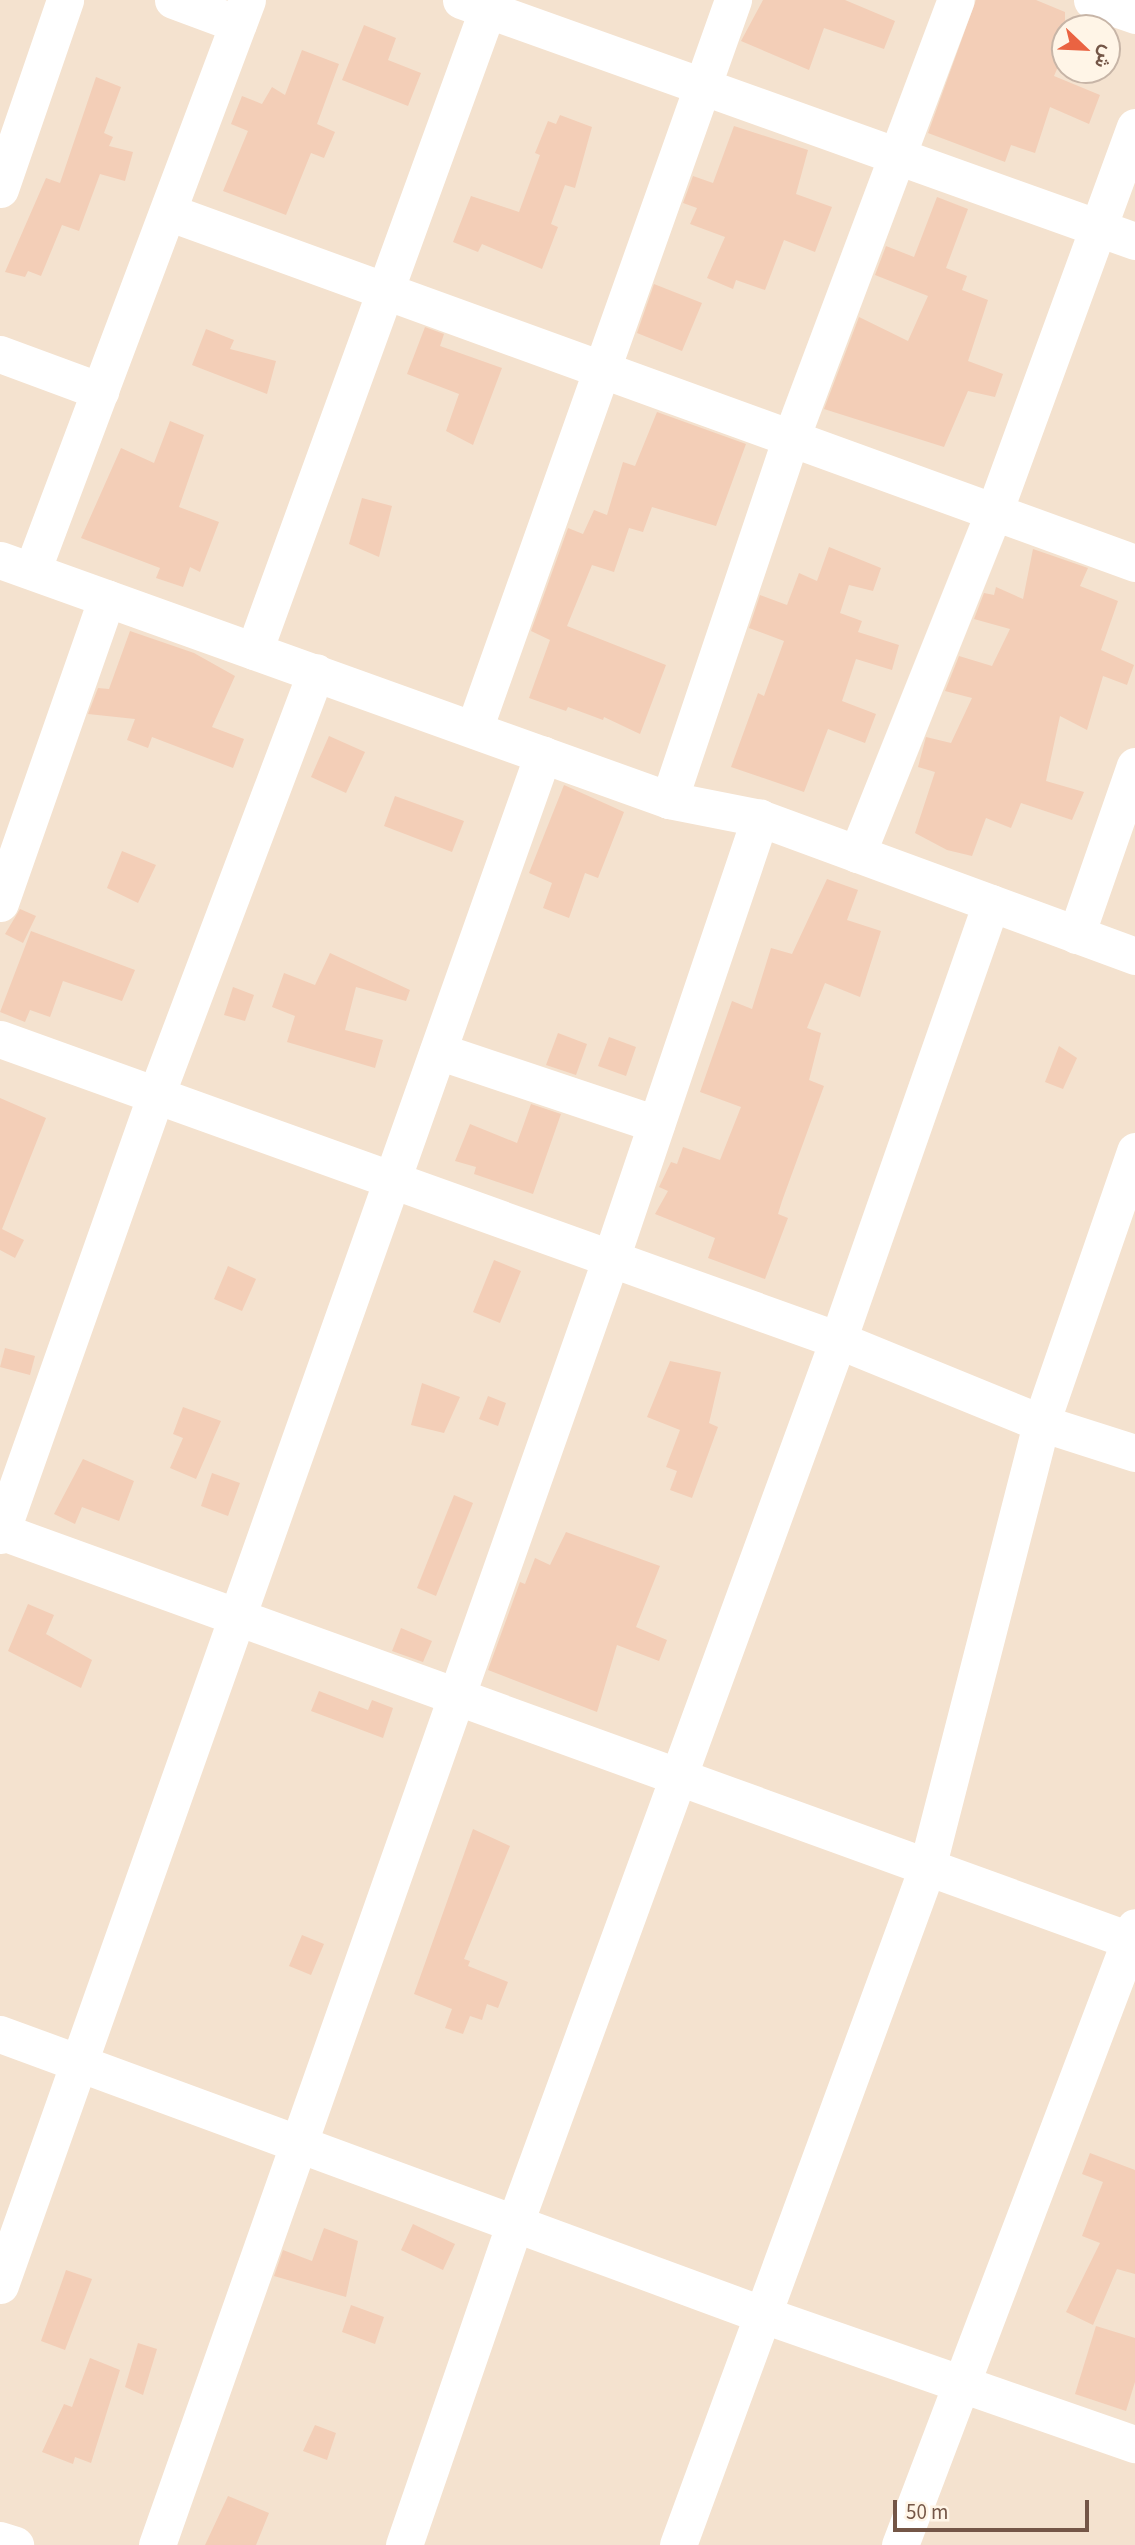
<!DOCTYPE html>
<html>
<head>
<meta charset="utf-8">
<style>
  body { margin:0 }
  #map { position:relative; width:1135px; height:2545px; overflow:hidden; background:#fdf1e1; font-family:"Source Sans 3",Vazirmatn,sans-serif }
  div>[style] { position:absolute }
  .residential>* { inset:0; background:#f4e2cf }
  .building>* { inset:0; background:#f3ceb7 }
  .minor>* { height:37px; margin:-18.5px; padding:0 18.5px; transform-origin:18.5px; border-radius:18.5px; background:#fff }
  span { translate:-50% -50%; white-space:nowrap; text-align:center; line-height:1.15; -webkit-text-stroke:6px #fff5e7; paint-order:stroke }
  .north { position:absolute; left:1051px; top:14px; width:70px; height:70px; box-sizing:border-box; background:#fff5e7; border:2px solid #c7b5a7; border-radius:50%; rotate:113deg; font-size:19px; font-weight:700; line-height:28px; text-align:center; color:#745647 }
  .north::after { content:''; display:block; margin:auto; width:24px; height:32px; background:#ea6342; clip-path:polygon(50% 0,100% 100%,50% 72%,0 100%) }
  .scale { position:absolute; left:893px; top:2500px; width:196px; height:32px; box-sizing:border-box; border:4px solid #745647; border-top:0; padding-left:9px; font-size:21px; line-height:24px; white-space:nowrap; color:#745647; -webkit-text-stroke:5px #fff5e7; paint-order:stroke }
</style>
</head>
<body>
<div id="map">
  <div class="residential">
    <i style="clip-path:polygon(evenodd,0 0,1135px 0,1135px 2545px,0 2545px,0 0,1065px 28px,1107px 28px,1107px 70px,1065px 70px,1065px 28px)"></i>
  </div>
  <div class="building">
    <i style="clip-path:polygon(763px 0,845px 0,895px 21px,884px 49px,824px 28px,809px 70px,741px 41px)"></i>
    <i style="clip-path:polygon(976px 0,1036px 0,1065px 12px,1065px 50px,1054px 76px,1100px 95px,1089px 124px,1050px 107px,1035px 153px,1011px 145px,1005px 162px,928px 133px)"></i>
    <i style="clip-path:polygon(364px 25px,396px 38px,388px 60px,421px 73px,408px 106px,342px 80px)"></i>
    <i style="clip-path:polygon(302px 50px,339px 64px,317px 124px,335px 132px,324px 158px,311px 153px,286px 215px,223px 191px,248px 131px,231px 124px,242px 96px,262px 104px,272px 87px,285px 95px)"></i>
    <i style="clip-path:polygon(96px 77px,121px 87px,104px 133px,113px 137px,109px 146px,133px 152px,125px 181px,100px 174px,79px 231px,62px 225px,41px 276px,28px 271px,25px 277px,5px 272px,46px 178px,60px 183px)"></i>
    <i style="clip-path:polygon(560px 115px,592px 127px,575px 188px,565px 185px,551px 224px,558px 227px,542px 269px,482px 244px,478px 252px,453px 242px,471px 196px,519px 212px,540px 155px,535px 153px,548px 121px,556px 124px)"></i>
    <i style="clip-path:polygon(734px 126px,808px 150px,796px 194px,832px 207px,815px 252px,784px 240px,765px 290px,736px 280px,733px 289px,707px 278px,725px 237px,690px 224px,697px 208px,683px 203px,693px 176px,713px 183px)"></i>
    <i style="clip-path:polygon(937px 197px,968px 209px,946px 268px,967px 276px,962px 290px,988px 300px,968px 361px,1003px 374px,995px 397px,968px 391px,944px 447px,824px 409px,859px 317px,908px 341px,928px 296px,875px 275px,886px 246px,914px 257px)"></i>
    <i style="clip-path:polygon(654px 284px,702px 303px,682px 351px,637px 333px)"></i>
    <i style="clip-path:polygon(425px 327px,444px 334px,440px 346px,502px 368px,473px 445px,446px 431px,459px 394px,407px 374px)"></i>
    <i style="clip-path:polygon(206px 329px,234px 340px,230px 349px,276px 361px,267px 394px,192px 365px)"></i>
    <i style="clip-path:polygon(657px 412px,746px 444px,716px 526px,652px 507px,643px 532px,629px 528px,614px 572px,592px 565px,567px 626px,666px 665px,640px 734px,604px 717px,603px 720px,568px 707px,566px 711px,529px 698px,550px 640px,531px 631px,568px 528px,583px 534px,594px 510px,607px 515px,623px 462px,635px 466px)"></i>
    <i style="clip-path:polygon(170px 421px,204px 435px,179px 507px,219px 522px,200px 572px,190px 567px,183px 587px,156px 578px,160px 568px,81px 538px,121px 448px,154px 463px)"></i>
    <i style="clip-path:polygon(362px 498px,392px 506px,379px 557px,349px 544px)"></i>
    <i style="clip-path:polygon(829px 547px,881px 568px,873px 591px,849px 585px,840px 613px,862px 621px,858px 632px,899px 645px,892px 670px,856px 659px,842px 701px,876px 714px,865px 743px,828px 729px,804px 792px,731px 767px,758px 693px,764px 696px,784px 641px,749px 628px,760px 595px,787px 605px,799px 573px,817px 581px)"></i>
    <i style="clip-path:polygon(1033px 549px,1088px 568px,1080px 586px,1118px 601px,1101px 650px,1134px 665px,1127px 685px,1103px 676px,1087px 730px,1060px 716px,1046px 781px,1084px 792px,1072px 820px,1021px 803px,1011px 828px,986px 818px,972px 856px,947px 850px,915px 833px,935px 772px,918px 767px,926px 737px,951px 743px,972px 698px,945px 691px,959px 656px,992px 666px,1010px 629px,974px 619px,984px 593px,994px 595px,996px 587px,1023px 599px)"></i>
    <i style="clip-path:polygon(130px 631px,194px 653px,235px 676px,212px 727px,244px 739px,233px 768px,152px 737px,148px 748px,127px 740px,135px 719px,88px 714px,98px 688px,109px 689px)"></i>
    <i style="clip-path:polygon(329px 736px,365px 752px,346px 793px,311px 777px)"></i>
    <i style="clip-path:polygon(564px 785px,624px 812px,598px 878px,585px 873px,569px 918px,543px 908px,552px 883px,529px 873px)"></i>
    <i style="clip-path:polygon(395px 796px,464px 821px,452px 852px,384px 826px)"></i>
    <i style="clip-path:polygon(122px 851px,156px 865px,138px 903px,107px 888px)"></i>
    <i style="clip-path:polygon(827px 879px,858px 890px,847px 920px,881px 931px,860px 997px,825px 983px,807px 1028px,821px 1033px,809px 1080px,824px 1086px,782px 1201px,778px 1214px,788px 1218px,765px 1279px,708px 1258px,715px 1238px,655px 1214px,668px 1191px,659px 1187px,671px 1162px,677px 1164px,683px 1147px,720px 1160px,741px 1107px,700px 1092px,732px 1001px,752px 1009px,771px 948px,792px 954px)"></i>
    <i style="clip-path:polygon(20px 909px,36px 916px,23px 943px,5px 934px)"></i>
    <i style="clip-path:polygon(31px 931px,135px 970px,122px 1001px,63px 981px,50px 1017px,30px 1010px,25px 1022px,0 1012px)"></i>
    <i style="clip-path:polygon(330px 953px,410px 990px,406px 1001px,356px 987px,345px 1030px,383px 1040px,375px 1068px,287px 1042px,295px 1016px,272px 1007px,284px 973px,315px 985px)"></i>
    <i style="clip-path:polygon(233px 987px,254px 995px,245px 1021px,224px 1015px)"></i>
    <i style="clip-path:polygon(558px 1033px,587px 1044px,576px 1075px,546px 1065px)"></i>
    <i style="clip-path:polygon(609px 1037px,636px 1047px,626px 1076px,598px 1066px)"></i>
    <i style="clip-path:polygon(1059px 1046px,1077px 1058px,1063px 1089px,1045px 1082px)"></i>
    <i style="clip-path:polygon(0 1098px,46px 1118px,2px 1229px,24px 1240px,15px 1258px,0 1250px)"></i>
    <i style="clip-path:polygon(531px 1104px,561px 1114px,533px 1194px,474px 1174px,476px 1167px,455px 1161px,470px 1124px,517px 1143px)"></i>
    <i style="clip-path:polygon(494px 1260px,521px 1271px,500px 1323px,473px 1312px)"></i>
    <i style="clip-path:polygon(228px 1266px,256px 1279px,242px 1311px,214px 1299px)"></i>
    <i style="clip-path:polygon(5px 1348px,35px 1356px,30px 1375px,0 1367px)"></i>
    <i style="clip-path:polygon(670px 1361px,721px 1372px,709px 1423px,718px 1427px,692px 1498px,670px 1490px,677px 1471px,666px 1467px,680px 1430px,647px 1417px)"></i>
    <i style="clip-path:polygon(422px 1383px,460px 1397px,444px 1433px,411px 1425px)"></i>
    <i style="clip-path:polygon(488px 1396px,506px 1403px,498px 1426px,479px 1419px)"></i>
    <i style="clip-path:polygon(183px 1407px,221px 1421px,196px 1479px,170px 1468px,183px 1438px,173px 1434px)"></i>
    <i style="clip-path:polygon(83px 1459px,134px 1481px,119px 1521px,82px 1507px,75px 1524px,54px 1514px)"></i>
    <i style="clip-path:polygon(212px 1473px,240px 1483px,228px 1516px,201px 1506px)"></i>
    <i style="clip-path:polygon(454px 1495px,473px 1503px,436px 1596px,417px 1588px)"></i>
    <i style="clip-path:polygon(566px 1532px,660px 1566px,636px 1627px,667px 1640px,659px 1661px,617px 1645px,597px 1712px,488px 1670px,520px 1582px,525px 1584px,535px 1558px,550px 1565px)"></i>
    <i style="clip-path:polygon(28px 1604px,54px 1615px,46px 1634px,92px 1660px,81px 1688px,8px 1651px)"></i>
    <i style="clip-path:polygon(401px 1628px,432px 1641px,423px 1662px,392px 1651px)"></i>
    <i style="clip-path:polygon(319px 1691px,368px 1710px,372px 1700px,393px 1708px,383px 1738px,311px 1711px)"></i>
    <i style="clip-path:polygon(473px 1829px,510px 1846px,464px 1959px,470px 1961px,468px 1966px,508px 1982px,498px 2008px,487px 2004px,482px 2020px,470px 2016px,463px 2034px,445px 2028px,452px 2009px,414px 1994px)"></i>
    <i style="clip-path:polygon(302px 1935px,324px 1944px,311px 1975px,289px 1966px)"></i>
    <i style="clip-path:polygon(1090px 2153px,1135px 2170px,1135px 2274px,1117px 2269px,1093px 2325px,1066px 2312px,1100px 2243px,1082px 2236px,1103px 2182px,1082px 2174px)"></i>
    <i style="clip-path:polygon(413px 2224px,455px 2244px,443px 2270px,401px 2250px)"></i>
    <i style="clip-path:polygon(324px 2228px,358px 2241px,346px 2297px,274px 2276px,283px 2250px,312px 2261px)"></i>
    <i style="clip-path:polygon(66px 2270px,92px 2279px,65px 2350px,41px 2341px)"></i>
    <i style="clip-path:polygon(351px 2305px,384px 2317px,375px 2344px,342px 2332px)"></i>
    <i style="clip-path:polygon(1096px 2326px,1135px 2338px,1135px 2382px,1126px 2411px,1075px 2394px)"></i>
    <i style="clip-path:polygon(138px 2343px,157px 2349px,143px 2395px,125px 2387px)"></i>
    <i style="clip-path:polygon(90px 2358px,120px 2370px,91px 2463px,75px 2457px,73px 2464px,42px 2452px,64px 2404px,72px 2407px)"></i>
    <i style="clip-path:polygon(315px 2425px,336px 2433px,327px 2460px,303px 2451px)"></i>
    <i style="clip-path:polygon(228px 2496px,269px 2513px,256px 2545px,205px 2545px)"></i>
  </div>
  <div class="minor">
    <i style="left:173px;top:0;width:69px;rotate:20.3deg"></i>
    <i style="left:461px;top:0;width:716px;rotate:19.68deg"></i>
    <i style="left:1092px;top:0;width:46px;rotate:19.2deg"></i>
    <i style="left:0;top:189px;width:200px;rotate:-71deg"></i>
    <i style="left:168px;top:212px;width:1029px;rotate:19.95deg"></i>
    <i style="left:0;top:354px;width:107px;rotate:20.3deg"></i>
    <i style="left:0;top:560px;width:711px;rotate:19.74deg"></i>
    <i style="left:669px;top:800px;width:93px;rotate:11.2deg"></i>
    <i style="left:760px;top:818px;width:400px;rotate:20.2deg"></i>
    <i style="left:32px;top:571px;width:610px;rotate:-69.37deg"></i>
    <i style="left:254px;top:651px;width:693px;rotate:-70deg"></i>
    <i style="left:474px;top:729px;width:774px;rotate:-70.44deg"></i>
    <i style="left:669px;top:800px;width:382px;rotate:-71.4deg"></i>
    <i style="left:791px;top:438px;width:468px;rotate:-69.4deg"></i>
    <i style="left:857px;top:854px;width:368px;rotate:-68.2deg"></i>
    <i style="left:994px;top:512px;width:410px;rotate:-69.9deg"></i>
    <i style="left:0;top:903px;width:323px;rotate:-70.7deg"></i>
    <i style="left:1076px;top:935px;width:179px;rotate:-70.8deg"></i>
    <i style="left:0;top:1039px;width:890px;rotate:19.76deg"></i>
    <i style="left:838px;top:1340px;width:219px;rotate:22.2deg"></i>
    <i style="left:1041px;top:1423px;width:99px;rotate:17.7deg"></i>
    <i style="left:438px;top:1051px;width:230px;rotate:18.5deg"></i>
    <i style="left:0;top:1531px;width:1207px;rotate:19.91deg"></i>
    <i style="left:0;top:1535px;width:467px;rotate:-70.5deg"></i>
    <i style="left:156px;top:1095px;width:452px;rotate:-69.3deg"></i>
    <i style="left:0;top:2034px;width:811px;rotate:20.2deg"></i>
    <i style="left:761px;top:2314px;width:396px;rotate:19.2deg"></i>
    <i style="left:0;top:2285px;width:1624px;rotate:-70.47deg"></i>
    <i style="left:0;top:2540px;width:16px;rotate:18deg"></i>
    <i style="left:157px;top:2545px;width:1365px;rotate:-70.57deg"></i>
    <i style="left:611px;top:1258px;width:465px;rotate:-71.3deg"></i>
    <i style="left:404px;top:2545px;width:344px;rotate:-71deg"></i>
    <i style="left:516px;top:2220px;width:937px;rotate:-69.9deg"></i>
    <i style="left:838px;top:1340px;width:463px;rotate:-70.7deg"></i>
    <i style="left:678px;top:2545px;width:721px;rotate:-69.81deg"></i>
    <i style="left:927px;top:1868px;width:459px;rotate:-75.6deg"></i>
    <i style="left:1041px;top:1423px;width:288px;rotate:-70.9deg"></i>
    <i style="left:900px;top:2545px;width:661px;rotate:-69.18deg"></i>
  </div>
  <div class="north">ش</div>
  <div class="scale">50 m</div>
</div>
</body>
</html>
